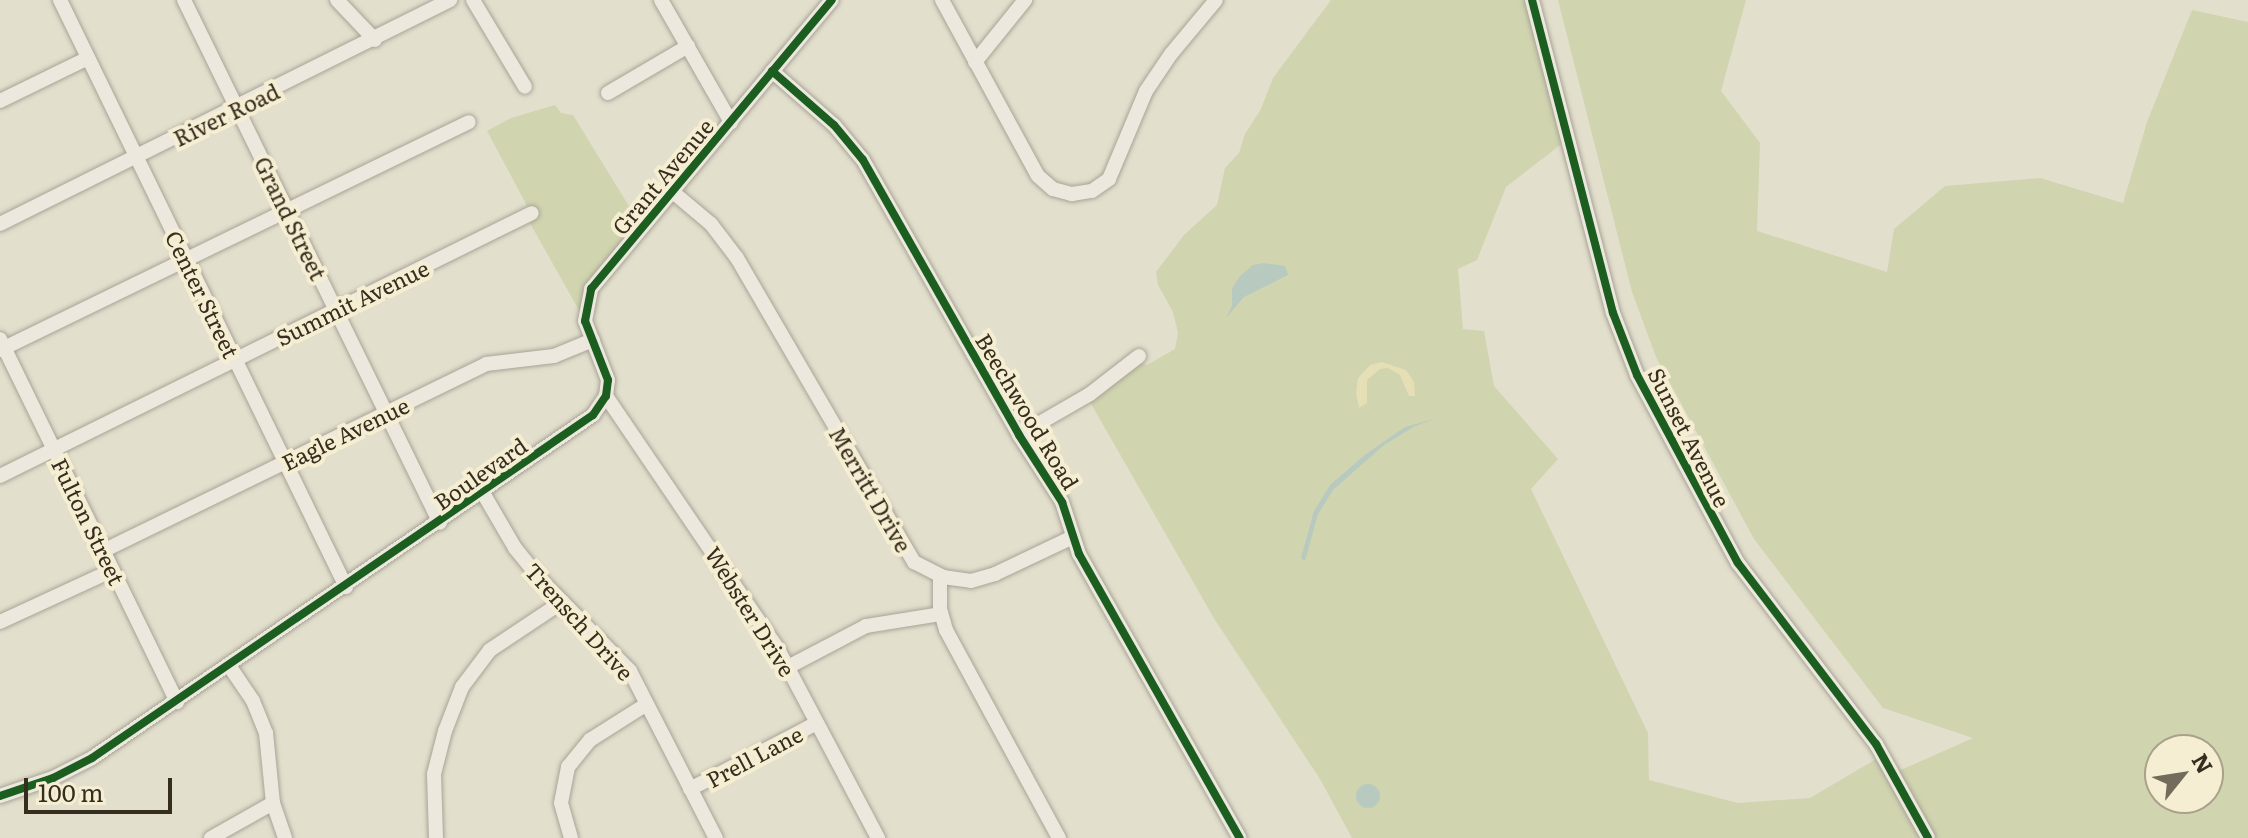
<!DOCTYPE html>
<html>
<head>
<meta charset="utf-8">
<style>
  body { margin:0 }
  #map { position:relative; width:2248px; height:838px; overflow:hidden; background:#e3dfcd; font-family:Literata,serif }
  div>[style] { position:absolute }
  .green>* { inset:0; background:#d0d4af }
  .sand>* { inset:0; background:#e6deb4 }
  .water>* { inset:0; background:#b8c9c0 }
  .round { border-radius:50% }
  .roads { filter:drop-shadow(0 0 2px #a8a496) drop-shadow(0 0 2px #a8a496) }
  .minor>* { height:14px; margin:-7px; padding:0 7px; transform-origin:7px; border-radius:7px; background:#ece8de }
  .cycleway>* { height:8px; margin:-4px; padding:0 4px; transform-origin:4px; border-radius:4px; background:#1b5e20 }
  span { translate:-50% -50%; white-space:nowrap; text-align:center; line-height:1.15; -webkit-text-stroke:8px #f5eed2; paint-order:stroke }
  .street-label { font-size:22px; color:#372d1e }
  .north { position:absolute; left:2144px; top:734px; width:80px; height:80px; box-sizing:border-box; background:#f5eed2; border:2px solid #a9a18a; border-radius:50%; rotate:60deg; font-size:22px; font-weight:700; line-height:32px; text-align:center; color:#372d1e }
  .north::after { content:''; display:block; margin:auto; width:28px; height:36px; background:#736b5b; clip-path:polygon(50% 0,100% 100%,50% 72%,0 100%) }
  .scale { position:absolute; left:24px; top:778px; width:148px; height:36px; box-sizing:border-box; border:4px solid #372d1e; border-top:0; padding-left:10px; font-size:24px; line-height:28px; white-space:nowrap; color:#372d1e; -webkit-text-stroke:6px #f5eed2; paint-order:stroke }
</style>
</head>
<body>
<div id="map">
  <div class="green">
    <i style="clip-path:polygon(evenodd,1331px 0,1532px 0,1568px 139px,1506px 187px,1477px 260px,1458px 269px,1463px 329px,1484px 331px,1494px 386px,1558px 459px,1531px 489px,1648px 733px,1649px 780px,1738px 803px,1810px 798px,1883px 755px,1892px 769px,1901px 770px,1973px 738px,1883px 708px,1754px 539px,1656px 357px,1632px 292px,1558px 0,1746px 0,1721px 91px,1760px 143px,1757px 231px,1887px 272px,1894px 229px,1945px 186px,2040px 178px,2123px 203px,2147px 122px,2192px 10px,2248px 22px,2248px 838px,1352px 838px,1320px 779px,1215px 620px,1090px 402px,1109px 389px,1115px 375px,1132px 361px,1147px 365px,1175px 349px,1178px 333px,1173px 312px,1158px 285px,1156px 272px,1184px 235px,1217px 205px,1225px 168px,1239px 153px,1245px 134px,1261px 109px,1273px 78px,1331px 0,2160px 750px,2208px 750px,2208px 798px,2160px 798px,2160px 750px)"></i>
    <i style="clip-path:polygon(555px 105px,561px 113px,573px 115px,643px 229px,597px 281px,585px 321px,526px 216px,531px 213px,487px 131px,511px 118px)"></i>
  </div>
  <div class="sand">
    <i style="clip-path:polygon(1382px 362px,1406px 370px,1414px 382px,1415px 396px,1409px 396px,1400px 375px,1388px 368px,1380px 369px,1367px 380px,1367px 403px,1359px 408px,1356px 393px,1358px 378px,1370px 365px)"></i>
  </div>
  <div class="water">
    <i style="clip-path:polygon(1264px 263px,1285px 266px,1288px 275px,1244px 297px,1226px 318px,1232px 306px,1232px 289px,1240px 276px,1253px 265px)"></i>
    <i style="clip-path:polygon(1438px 418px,1415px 426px,1384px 445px,1333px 490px,1318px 514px,1305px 561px,1301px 558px,1314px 511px,1330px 485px,1366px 454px,1405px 427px)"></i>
    <i class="round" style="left:1356px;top:784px;width:24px;height:24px"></i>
  </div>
  <div class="roads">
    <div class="minor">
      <i style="left:60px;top:0;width:653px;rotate:64.02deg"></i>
      <i style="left:184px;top:0;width:582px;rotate:63.92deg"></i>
      <i style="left:337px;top:0;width:55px;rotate:46.5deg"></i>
      <i style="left:473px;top:0;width:101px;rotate:59.1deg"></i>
      <i style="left:661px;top:0;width:141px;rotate:60.2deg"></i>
      <i style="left:942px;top:0;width:200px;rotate:61.4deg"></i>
      <i style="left:1038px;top:176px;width:20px;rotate:41deg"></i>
      <i style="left:1053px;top:189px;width:20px;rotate:15deg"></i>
      <i style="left:1072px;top:194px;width:20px;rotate:-9deg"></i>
      <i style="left:1092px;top:191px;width:21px;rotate:-35deg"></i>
      <i style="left:1109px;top:179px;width:95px;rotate:-67.2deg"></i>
      <i style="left:1146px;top:91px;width:45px;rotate:-56deg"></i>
      <i style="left:1171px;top:54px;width:70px;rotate:-50.2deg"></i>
      <i style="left:1532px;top:0;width:323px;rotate:75.5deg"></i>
      <i style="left:1613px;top:313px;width:66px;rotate:68.8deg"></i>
      <i style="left:1637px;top:375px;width:213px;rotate:61.8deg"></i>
      <i style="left:1738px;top:563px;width:228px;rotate:52.7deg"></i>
      <i style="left:1876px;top:744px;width:107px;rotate:61deg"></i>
      <i style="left:975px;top:62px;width:80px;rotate:-51.1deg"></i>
      <i style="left:772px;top:71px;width:82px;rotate:41.1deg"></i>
      <i style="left:834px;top:125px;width:45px;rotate:50.4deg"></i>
      <i style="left:863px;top:160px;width:316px;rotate:60.4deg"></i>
      <i style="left:1019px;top:435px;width:80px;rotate:57.3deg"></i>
      <i style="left:1062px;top:502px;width:55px;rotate:71.9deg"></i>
      <i style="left:1079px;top:554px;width:326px;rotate:60.5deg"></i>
      <i style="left:608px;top:93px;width:93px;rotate:-30.4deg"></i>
      <i style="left:0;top:101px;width:98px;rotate:-26deg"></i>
      <i style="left:674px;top:193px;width:48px;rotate:40deg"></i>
      <i style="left:711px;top:224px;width:43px;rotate:52.6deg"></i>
      <i style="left:737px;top:258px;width:352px;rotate:59.8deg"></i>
      <i style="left:914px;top:562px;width:33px;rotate:27deg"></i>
      <i style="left:943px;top:577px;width:28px;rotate:8deg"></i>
      <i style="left:971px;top:581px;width:25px;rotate:-16deg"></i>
      <i style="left:995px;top:574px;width:86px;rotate:-25.4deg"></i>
      <i style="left:0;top:224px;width:503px;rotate:-26.46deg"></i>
      <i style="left:0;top:339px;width:404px;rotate:64deg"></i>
      <i style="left:0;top:350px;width:521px;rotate:-25.93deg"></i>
      <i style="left:606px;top:396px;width:308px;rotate:55.8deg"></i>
      <i style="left:779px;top:651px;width:212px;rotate:62.1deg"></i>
      <i style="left:1019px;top:435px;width:82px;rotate:-30deg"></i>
      <i style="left:1090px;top:394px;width:62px;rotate:-37.8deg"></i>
      <i style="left:0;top:476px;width:593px;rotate:-26.31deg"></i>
      <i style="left:483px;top:493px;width:64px;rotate:59.8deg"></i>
      <i style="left:515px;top:548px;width:41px;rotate:50.9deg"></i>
      <i style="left:541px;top:580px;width:127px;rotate:45.6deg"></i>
      <i style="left:630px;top:671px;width:188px;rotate:62.8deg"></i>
      <i style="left:103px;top:551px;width:426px;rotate:-26deg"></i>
      <i style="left:486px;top:364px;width:68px;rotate:-6.7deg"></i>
      <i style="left:554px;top:356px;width:42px;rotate:-22.3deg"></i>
      <i style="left:940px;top:576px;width:33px;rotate:90deg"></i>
      <i style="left:940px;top:609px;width:22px;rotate:74deg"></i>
      <i style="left:946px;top:630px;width:237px;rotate:61.5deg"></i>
      <i style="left:0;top:622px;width:124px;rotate:-24.7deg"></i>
      <i style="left:230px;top:667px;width:41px;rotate:55.9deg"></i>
      <i style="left:253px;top:701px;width:35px;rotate:68deg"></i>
      <i style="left:266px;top:733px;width:70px;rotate:84.3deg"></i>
      <i style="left:273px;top:803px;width:37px;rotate:71deg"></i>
      <i style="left:788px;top:667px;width:88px;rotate:-27.7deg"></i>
      <i style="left:866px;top:626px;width:76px;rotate:-9.1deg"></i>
      <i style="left:690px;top:789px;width:143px;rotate:-27.5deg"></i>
      <i style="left:0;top:796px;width:56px;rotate:-18.8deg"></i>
      <i style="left:53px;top:778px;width:44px;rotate:-27.1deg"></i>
      <i style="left:92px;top:758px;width:607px;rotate:-34.4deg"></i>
      <i style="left:593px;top:415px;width:23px;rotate:-56deg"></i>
      <i style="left:606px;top:396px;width:16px;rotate:-83deg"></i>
      <i style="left:608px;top:380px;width:63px;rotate:-111.3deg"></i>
      <i style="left:585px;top:321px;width:33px;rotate:-79deg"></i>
      <i style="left:591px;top:289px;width:376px;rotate:-50.2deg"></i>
      <i style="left:211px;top:838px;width:71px;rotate:-29.4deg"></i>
      <i style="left:436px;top:838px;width:64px;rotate:-91.8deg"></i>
      <i style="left:434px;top:774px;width:44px;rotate:-75.7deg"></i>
      <i style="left:445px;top:731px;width:47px;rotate:-68.9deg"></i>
      <i style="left:462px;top:687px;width:46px;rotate:-52.9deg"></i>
      <i style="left:490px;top:650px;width:87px;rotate:-33.7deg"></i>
      <i style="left:571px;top:838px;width:36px;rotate:-106deg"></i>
      <i style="left:561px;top:803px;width:37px;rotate:-79deg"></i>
      <i style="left:568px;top:767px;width:35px;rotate:-51deg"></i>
      <i style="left:590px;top:740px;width:67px;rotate:-32.3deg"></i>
    </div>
  </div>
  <div class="cycleway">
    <i style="left:1532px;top:0;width:323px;rotate:75.5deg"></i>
    <i style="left:1613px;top:313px;width:66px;rotate:68.8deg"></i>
    <i style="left:1637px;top:375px;width:213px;rotate:61.8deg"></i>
    <i style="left:1738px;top:563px;width:228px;rotate:52.7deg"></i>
    <i style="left:1876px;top:744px;width:107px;rotate:61deg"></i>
    <i style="left:772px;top:71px;width:82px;rotate:41.1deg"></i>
    <i style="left:834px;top:125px;width:45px;rotate:50.4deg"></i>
    <i style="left:863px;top:160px;width:316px;rotate:60.4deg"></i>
    <i style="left:1019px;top:435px;width:80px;rotate:57.3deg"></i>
    <i style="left:1062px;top:502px;width:55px;rotate:71.9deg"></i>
    <i style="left:1079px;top:554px;width:326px;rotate:60.5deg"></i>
    <i style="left:0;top:796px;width:56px;rotate:-18.8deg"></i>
    <i style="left:53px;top:778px;width:44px;rotate:-27.1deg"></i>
    <i style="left:92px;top:758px;width:607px;rotate:-34.4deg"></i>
    <i style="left:593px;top:415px;width:23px;rotate:-56deg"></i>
    <i style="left:606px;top:396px;width:16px;rotate:-83deg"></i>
    <i style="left:608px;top:380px;width:63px;rotate:-111.3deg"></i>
    <i style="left:585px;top:321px;width:33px;rotate:-79deg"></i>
    <i style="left:591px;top:289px;width:376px;rotate:-50.2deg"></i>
  </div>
  <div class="street-label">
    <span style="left:226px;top:114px;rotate:-26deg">River Road</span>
    <span style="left:662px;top:176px;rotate:-50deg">Grant Avenue</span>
    <span style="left:291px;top:218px;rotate:64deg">Grand Street</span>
    <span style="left:203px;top:294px;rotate:64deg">Center Street</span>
    <span style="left:352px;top:302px;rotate:-26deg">Summit Avenue</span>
    <span style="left:1028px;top:411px;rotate:59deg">Beechwood Road</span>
    <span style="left:345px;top:433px;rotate:-26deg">Eagle Avenue</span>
    <span style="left:1690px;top:437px;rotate:63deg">Sunset Avenue</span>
    <span style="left:480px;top:473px;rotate:-35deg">Boulevard</span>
    <span style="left:871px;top:489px;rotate:60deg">Merritt Drive</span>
    <span style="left:89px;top:521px;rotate:64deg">Fulton Street</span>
    <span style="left:751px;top:611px;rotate:58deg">Webster Drive</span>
    <span style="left:580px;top:621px;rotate:48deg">Trensch Drive</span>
    <span style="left:754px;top:756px;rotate:-28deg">Prell Lane</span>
  </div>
  <div class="north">N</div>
  <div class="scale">100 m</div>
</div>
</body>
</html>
